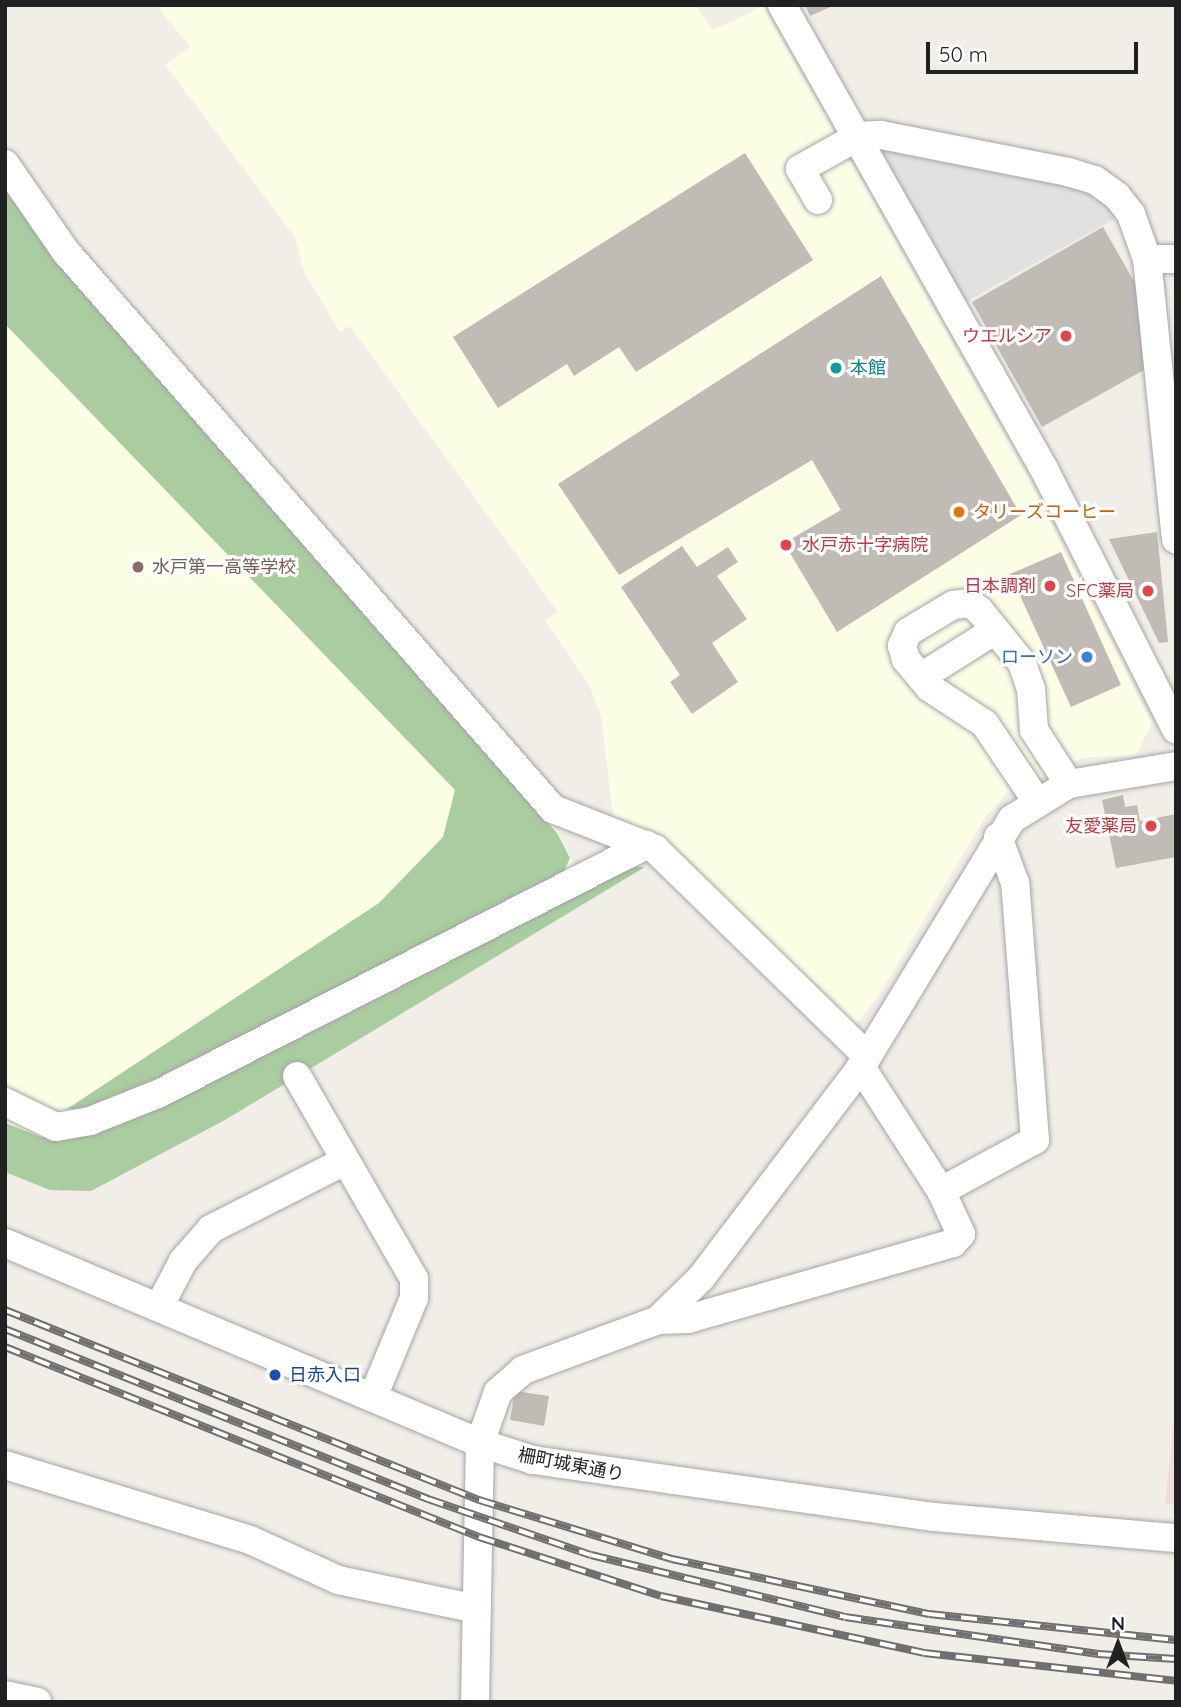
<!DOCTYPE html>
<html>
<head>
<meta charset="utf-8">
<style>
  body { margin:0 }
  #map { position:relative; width:1181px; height:1707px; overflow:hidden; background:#f1eee8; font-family:Quicksand,"Noto Sans JP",sans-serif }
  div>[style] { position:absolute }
  .commercial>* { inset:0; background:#f0dcd9 }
  .education>* { inset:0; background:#fbfde5 }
  .forest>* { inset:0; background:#a9cda0 }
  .parking>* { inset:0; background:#e1e1e1 }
  .building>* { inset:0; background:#c1bbb5 }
  .roads { filter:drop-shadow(0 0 2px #a5a5a5) drop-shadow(0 0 2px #a5a5a5) }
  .minor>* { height:28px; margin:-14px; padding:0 14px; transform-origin:14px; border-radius:14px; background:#fff }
  .rail>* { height:8px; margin-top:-4px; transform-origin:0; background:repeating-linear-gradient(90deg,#fff 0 16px,#6f6f6f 0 32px); box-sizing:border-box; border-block:2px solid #6f6f6f }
  .dots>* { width:19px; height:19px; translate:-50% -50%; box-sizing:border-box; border:4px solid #fff; border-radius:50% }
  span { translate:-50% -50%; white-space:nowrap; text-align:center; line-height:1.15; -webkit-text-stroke:6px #fff; paint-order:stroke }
  .health-label { font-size:18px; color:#be3a42 }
  .right { translate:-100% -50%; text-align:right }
  .left { translate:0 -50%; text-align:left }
  .culture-label { font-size:18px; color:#0d838f }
  .food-label { font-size:18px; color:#c56008 }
  .education-label { font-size:18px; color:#785e54 }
  .shop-label { font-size:18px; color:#366cbe }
  .transit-label { font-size:18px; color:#164399 }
  .street-label { font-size:18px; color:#212121 }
  .frame { position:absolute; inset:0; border:7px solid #212121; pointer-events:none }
  .north { position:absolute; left:1083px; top:1609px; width:70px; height:70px; -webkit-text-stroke:5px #fff; paint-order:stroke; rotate:0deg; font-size:19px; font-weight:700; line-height:28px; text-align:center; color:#212121 }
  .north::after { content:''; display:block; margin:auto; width:24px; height:32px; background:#212121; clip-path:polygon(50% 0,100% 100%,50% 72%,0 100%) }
  .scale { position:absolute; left:926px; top:42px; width:212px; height:32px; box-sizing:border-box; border:4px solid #212121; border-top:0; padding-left:9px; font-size:21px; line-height:24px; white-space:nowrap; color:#212121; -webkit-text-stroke:5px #fff; paint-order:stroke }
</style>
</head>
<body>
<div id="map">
  <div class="commercial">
    <i style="clip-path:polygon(1176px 1405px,1176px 1505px,1165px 1504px)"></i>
  </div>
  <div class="education">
    <i style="clip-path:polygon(156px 5px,696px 5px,713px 30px,763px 6px,1028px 477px,1152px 723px,1136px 755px,1083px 758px,1007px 793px,986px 816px,884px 987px,853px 1030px,614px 824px,601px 717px,590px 687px,545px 620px,558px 612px,350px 326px,340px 332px,303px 270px,295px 237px,165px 65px,190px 47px)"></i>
    <i style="clip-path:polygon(5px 320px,551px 821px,588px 890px,83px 1144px,47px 1145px,5px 1130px)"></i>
  </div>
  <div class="forest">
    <i style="clip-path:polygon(5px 182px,55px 256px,557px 833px,570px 858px,562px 875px,99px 1111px,67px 1109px,379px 903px,443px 837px,455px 790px,5px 324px)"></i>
    <i style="clip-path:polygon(633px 867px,645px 867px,225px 1120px,91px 1191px,50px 1190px,5px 1172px,5px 1123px,41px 1137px,71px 1139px,128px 1119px)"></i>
  </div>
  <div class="parking">
    <i style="clip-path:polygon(880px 149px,1095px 190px,1119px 216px,966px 302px)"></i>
  </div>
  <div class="building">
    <i style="clip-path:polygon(805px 5px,835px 5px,810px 16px)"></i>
    <i style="clip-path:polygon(745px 153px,813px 260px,636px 372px,619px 347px,574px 376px,567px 364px,498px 408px,453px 337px)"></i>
    <i style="clip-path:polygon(1103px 227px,1135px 283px,1144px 370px,1042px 427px,972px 302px)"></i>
    <i style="clip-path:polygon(881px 276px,1021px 515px,837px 632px,784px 543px,841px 510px,812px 460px,619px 575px,558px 484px)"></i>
    <i style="clip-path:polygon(1157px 532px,1168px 642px,1159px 643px,1109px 539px)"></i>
    <i style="clip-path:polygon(682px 546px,697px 567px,728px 547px,738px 562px,717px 576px,747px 619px,712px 643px,738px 682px,692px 714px,670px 682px,680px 675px,621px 587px)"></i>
    <i style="clip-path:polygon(1061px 552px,1121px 685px,1071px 707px,1010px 574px)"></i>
    <i style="clip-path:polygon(1123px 795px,1125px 807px,1137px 805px,1140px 821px,1176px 814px,1176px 857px,1116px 868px,1102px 800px)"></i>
    <i style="clip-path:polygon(515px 1391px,549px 1396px,544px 1426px,510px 1420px)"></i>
  </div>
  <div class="roads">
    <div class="minor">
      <i style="left:782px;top:5px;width:533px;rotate:60.55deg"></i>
      <i style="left:1044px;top:469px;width:292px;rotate:63.1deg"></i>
      <i style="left:5px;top:164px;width:107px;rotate:55.3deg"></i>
      <i style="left:66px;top:252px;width:740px;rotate:48.84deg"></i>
      <i style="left:553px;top:809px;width:110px;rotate:21.4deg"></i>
      <i style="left:655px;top:849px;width:296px;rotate:44.3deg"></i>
      <i style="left:818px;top:200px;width:36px;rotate:-120deg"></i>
      <i style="left:800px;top:169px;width:68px;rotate:-29.2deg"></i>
      <i style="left:859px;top:136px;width:22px;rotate:-3deg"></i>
      <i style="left:881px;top:135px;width:191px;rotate:11.2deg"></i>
      <i style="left:1068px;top:172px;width:28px;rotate:17deg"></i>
      <i style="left:1095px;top:180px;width:27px;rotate:36deg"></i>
      <i style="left:1117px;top:196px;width:23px;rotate:52deg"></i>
      <i style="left:1131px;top:214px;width:48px;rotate:70.4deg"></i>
      <i style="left:1147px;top:259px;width:282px;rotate:84.1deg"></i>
      <i style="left:1147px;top:259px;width:29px"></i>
      <i style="left:921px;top:677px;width:86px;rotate:-32.2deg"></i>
      <i style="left:1036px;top:800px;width:92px;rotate:-123.9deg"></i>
      <i style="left:985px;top:724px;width:66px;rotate:-146.8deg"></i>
      <i style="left:930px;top:688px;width:38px;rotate:-130deg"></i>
      <i style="left:906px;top:659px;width:14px;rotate:-107deg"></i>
      <i style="left:902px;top:646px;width:15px;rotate:-67deg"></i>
      <i style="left:908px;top:632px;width:52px;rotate:-31deg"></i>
      <i style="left:953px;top:605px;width:17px;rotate:-7deg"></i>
      <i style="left:970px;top:603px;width:13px;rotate:39deg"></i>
      <i style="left:980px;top:611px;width:67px;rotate:51.1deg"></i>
      <i style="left:1022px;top:663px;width:28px;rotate:71deg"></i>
      <i style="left:1031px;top:689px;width:41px;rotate:85.8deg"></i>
      <i style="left:1034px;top:730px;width:64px;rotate:57.1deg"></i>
      <i style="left:297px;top:1076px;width:234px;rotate:60deg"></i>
      <i style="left:414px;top:1279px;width:19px;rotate:90deg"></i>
      <i style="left:414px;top:1298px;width:107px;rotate:112.5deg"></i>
      <i style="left:5px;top:1102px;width:57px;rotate:26.1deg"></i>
      <i style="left:56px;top:1127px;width:35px;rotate:-10deg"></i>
      <i style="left:90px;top:1121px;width:75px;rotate:-21.8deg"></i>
      <i style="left:160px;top:1093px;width:546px;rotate:-27.03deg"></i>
      <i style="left:941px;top:1191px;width:107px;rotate:-28.5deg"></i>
      <i style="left:1035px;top:1140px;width:258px;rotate:-94.4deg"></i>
      <i style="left:1015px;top:883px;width:49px;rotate:-110.3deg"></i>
      <i style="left:5px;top:1243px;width:515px;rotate:22.83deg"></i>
      <i style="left:480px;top:1443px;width:56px;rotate:17.8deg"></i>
      <i style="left:533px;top:1460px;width:405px;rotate:8.1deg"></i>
      <i style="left:934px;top:1517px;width:243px;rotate:5deg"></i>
      <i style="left:159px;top:1307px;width:52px;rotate:-62.4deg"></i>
      <i style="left:183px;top:1261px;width:43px;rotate:-48.8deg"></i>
      <i style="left:211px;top:1229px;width:150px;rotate:-26.9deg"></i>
      <i style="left:658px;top:1320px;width:30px;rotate:-2deg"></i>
      <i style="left:688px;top:1319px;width:276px;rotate:-16deg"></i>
      <i style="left:953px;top:1243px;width:12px;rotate:-48deg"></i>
      <i style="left:961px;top:1234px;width:47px;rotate:-114.9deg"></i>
      <i style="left:941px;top:1191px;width:148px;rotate:-122.8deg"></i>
      <i style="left:5px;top:1465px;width:256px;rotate:17deg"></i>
      <i style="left:250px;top:1540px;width:97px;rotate:24.4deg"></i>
      <i style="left:338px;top:1580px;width:142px;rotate:11.8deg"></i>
      <i style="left:5px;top:1695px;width:33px;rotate:12deg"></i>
      <i style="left:475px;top:1702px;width:259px;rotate:-88.9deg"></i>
      <i style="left:480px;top:1443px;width:54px;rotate:-70.6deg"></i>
      <i style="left:498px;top:1392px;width:33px;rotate:-41deg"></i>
      <i style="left:523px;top:1370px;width:144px;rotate:-20.3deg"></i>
      <i style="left:658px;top:1320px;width:60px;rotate:-44.3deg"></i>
      <i style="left:701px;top:1278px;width:265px;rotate:-52.8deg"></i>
      <i style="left:861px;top:1067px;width:290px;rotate:-58.7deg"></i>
      <i style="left:1012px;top:819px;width:67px;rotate:-31.6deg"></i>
      <i style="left:1069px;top:784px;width:109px;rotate:-9.5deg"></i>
    </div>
  </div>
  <div class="rail">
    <i style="left:5px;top:1310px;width:511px;rotate:21.84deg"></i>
    <i style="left:479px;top:1500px;width:202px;rotate:17deg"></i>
    <i style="left:672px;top:1559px;width:263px;rotate:12.1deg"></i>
    <i style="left:929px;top:1614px;width:248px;rotate:6deg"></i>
    <i style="left:5px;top:1329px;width:456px;rotate:21.9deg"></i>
    <i style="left:428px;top:1499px;width:172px;rotate:19deg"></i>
    <i style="left:591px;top:1555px;width:261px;rotate:13.7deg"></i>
    <i style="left:845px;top:1617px;width:256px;rotate:8.3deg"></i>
    <i style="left:1098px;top:1654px;width:78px;rotate:3.7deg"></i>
    <i style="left:5px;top:1347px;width:511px;rotate:21.84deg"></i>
    <i style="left:479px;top:1537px;width:191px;rotate:18deg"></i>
    <i style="left:661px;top:1596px;width:269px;rotate:12.2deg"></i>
    <i style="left:924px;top:1653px;width:254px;rotate:6.3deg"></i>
  </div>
  <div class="dots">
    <i style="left:1066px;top:336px;background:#e0444e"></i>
    <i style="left:836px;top:368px;background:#0f9aa8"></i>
    <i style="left:959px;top:512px;background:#e8710a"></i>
    <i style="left:786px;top:545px;background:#e0444e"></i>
    <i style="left:138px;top:567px;background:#8d6e63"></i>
    <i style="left:1050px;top:586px;background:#e0444e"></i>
    <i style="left:1148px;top:591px;background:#e0444e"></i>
    <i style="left:1087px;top:657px;background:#3f7fe0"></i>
    <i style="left:1151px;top:826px;background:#e0444e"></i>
    <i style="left:275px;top:1375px;background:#1a4fb4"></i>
  </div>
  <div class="health-label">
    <span class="right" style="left:1052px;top:336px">ウエルシア</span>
    <span class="left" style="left:802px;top:545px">水戸赤十字病院</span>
    <span class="right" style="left:1036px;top:586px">日本調剤</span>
    <span class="right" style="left:1134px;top:591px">SFC薬局</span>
    <span class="right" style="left:1137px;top:826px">友愛薬局</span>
  </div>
  <div class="culture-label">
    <span class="left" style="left:850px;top:368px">本館</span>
  </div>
  <div class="food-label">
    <span class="left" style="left:973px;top:512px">タリーズコーヒー</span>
  </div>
  <div class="education-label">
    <span class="left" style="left:152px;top:567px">水戸第一高等学校</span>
  </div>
  <div class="shop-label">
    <span class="right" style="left:1073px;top:657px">ローソン</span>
  </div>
  <div class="transit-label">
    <span class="left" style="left:289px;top:1375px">日赤入口</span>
  </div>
  <div class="street-label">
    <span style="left:571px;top:1465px;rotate:11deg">柵町城東通り</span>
  </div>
  <div class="frame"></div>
  <div class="north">N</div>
  <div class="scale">50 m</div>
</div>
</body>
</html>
